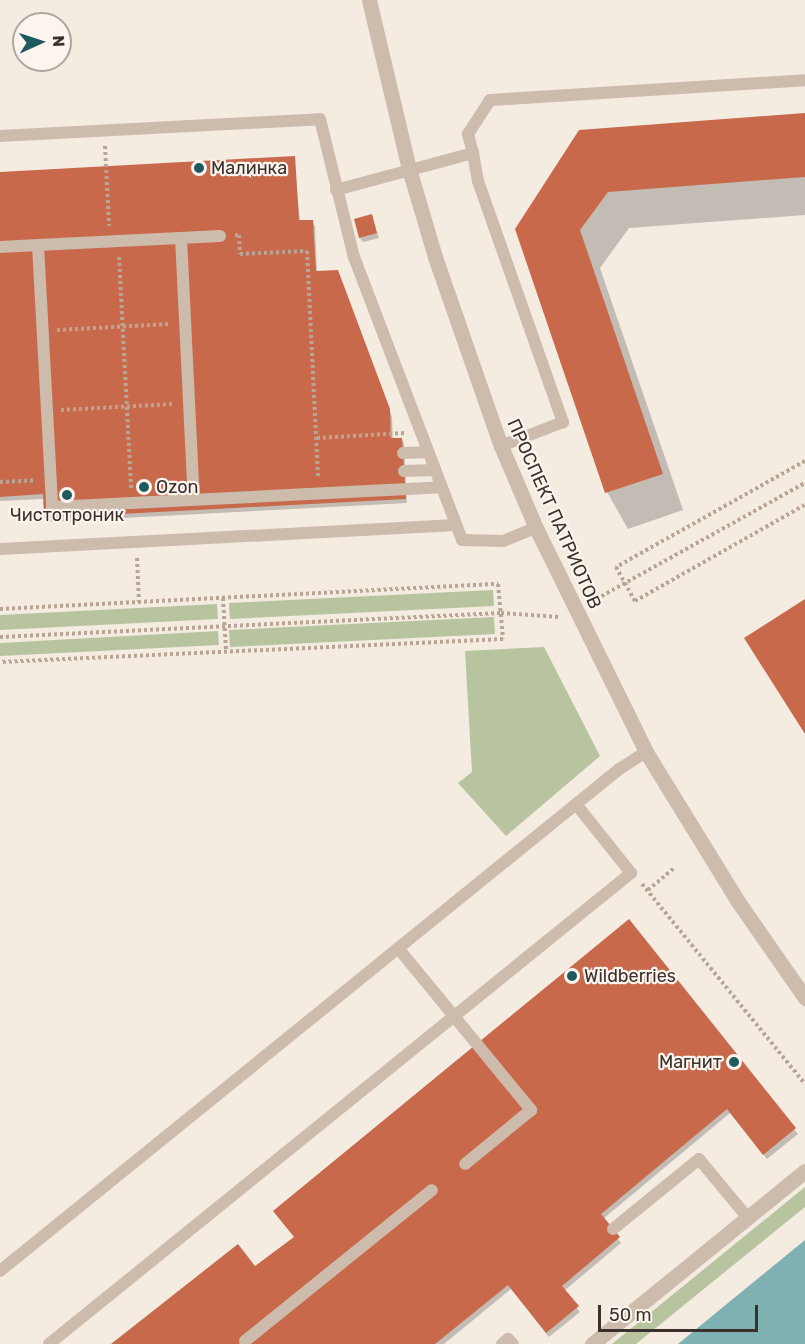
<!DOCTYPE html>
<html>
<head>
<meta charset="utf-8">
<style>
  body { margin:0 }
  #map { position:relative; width:805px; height:1344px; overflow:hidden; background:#f4ebe1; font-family:Rubik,sans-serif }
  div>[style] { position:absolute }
  .green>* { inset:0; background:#b8c4a0 }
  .water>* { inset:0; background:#7fb0b2 }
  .shadow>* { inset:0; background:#0003 }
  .building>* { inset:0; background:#c8694b }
  .path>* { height:4px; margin-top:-2px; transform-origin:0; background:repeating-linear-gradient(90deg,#b9a596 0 3px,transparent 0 6px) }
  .lane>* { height:12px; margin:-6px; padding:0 6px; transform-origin:6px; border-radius:6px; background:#cdbbac }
  .street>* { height:15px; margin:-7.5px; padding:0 7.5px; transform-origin:7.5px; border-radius:7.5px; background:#cdbbac }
  .dots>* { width:16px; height:16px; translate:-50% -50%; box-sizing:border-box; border:3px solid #fbf5ee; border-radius:50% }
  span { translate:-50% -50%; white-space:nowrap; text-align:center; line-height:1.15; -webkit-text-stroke:4.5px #fbf5ee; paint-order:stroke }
  .poi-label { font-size:18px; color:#3b302b }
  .left { translate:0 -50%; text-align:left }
  .right { translate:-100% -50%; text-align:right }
  .street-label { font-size:18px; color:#3b302b }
  .north { position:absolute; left:12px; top:12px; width:60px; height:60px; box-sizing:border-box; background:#fbf5ee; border:2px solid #aea6a0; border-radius:50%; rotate:87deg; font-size:16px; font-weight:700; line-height:24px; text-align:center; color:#3b302b }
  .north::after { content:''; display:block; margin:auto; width:21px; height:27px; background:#1f5a5e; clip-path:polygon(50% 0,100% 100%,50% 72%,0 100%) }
  .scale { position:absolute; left:598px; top:1305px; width:160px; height:27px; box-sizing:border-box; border:3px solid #3b302b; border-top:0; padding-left:8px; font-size:18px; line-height:21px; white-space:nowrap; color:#3b302b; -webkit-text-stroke:4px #fbf5ee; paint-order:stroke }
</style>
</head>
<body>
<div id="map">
  <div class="green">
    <i style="clip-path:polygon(493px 590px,494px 606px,230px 619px,229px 603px)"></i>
    <i style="clip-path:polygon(217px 604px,218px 619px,0 630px,0 615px)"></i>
    <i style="clip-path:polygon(494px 617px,495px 634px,230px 647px,229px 630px)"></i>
    <i style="clip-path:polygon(218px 631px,219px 645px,0 656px,0 643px)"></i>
    <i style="clip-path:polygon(544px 647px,600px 756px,506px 836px,458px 783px,472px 772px,465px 651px)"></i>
    <i style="clip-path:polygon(805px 1187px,805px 1207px,636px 1344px,612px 1344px)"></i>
  </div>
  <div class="water">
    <i style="clip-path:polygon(805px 1240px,805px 1344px,678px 1344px)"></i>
  </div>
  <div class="shadow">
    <i style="clip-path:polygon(805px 114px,805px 215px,629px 228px,600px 268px,683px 510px,628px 529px,607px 492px,517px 229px,580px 131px)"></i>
    <i style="clip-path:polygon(294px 158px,300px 222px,312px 221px,315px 226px,317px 272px,338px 274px,392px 417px,393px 440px,402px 439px,404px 444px,407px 503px,48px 522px,44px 499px,0 501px,0 173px)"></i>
    <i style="clip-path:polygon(371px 216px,379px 238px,363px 242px,360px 238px)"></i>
    <i style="clip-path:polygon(629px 921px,798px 1134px,767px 1159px,730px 1113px,603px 1219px,621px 1243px,564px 1291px,580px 1312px,549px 1337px,511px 1289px,444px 1344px,115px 1344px,255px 1268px,295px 1238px)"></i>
  </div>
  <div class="building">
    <i style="clip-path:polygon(805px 113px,805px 177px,608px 192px,580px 230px,663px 474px,605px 493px,515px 229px,579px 130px)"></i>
    <i style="clip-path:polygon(295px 156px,299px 220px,313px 220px,316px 271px,338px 270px,390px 409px,391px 438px,402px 438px,406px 499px,44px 518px,43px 494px,0 497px,0 172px)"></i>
    <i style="clip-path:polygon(372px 214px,377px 233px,359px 238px,354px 219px)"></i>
    <i style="clip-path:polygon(805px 599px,805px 734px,744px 638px)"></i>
    <i style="clip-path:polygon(629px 919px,796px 1128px,763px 1155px,727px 1109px,601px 1214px,620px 1237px,562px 1286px,579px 1306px,546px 1333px,508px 1285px,435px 1344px,111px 1344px,238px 1244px,255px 1266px,294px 1237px,273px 1211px)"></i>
  </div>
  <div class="path">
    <i style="left:105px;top:146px;width:80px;rotate:87.1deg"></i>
    <i style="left:235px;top:235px;width:4px"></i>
    <i style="left:239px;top:235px;width:19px;rotate:87deg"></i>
    <i style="left:240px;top:254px;width:67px;rotate:-2.6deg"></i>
    <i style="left:307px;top:251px;width:226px;rotate:87.2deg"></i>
    <i style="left:119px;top:257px;width:232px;rotate:87deg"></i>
    <i style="left:57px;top:330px;width:112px;rotate:-3.1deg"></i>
    <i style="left:61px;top:410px;width:113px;rotate:-3deg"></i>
    <i style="left:317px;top:438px;width:88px;rotate:-3.3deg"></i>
    <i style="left:805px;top:461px;width:217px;rotate:150.7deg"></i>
    <i style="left:616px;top:567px;width:39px;rotate:61deg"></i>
    <i style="left:635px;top:601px;width:195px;rotate:-29.5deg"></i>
    <i style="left:0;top:482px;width:35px;rotate:-3deg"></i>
    <i style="left:137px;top:558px;width:44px;rotate:87.4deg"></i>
    <i style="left:223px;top:598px;width:52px;rotate:86.7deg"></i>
    <i style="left:591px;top:602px;width:245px;rotate:-29.1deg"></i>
    <i style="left:0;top:609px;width:499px;rotate:-2.9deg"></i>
    <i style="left:498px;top:584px;width:55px;rotate:84.8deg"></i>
    <i style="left:503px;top:639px;width:504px;rotate:177.38deg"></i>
    <i style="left:0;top:637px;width:502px;rotate:-2.74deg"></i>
    <i style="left:501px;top:613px;width:59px;rotate:3.9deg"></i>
    <i style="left:642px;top:884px;width:258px;rotate:50.8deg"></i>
    <i style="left:648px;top:890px;width:35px;rotate:-40deg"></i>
  </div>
  <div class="lane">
    <i style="left:0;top:136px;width:320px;rotate:-3deg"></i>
    <i style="left:320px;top:119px;width:142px;rotate:76.2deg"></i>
    <i style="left:354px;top:257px;width:303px;rotate:69.1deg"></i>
    <i style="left:462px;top:540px;width:41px;rotate:1.4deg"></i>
    <i style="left:503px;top:541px;width:35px;rotate:-22deg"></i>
    <i style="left:473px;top:153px;width:28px;rotate:80deg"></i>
    <i style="left:478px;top:181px;width:256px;rotate:70.6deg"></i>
    <i style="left:563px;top:422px;width:66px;rotate:158.8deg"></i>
    <i style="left:336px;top:190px;width:142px;rotate:-15.1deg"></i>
    <i style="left:473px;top:153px;width:20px;rotate:-105deg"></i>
    <i style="left:468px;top:134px;width:40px;rotate:-57.1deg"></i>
    <i style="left:490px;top:100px;width:316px;rotate:-3.6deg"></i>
    <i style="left:220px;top:236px;width:182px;rotate:177.2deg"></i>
    <i style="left:38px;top:245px;width:262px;rotate:86.9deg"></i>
    <i style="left:52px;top:507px;width:390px;rotate:-2.9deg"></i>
    <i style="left:181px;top:238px;width:262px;rotate:87.2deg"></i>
    <i style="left:0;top:247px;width:38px;rotate:-3deg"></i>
    <i style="left:403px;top:453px;width:25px;rotate:-2deg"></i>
    <i style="left:404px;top:471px;width:31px;rotate:-2deg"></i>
    <i style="left:0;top:549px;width:457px;rotate:-3deg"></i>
    <i style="left:398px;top:948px;width:210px;rotate:50.6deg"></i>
    <i style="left:531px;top:1110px;width:85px;rotate:140.7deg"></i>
    <i style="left:613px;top:1229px;width:111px;rotate:-39.1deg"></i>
    <i style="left:699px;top:1159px;width:77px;rotate:50.3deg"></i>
    <i style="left:0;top:1271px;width:796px;rotate:-39.03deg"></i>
    <i style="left:618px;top:770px;width:33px;rotate:-33deg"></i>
    <i style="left:245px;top:1341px;width:240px;rotate:-38.9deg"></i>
    <i style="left:49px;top:1344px;width:749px;rotate:-38.98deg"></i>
    <i style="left:631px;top:873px;width:88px;rotate:-128.6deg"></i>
    <i style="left:502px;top:1344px;width:8px;rotate:-40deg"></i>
    <i style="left:508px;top:1339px;width:7px;rotate:45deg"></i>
  </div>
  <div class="street">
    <i style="left:369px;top:0;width:174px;rotate:76.7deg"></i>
    <i style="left:409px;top:169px;width:92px;rotate:73.5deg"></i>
    <i style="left:435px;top:257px;width:200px;rotate:70.8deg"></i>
    <i style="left:501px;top:446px;width:89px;rotate:66.9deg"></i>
    <i style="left:536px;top:528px;width:250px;rotate:63.8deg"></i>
    <i style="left:646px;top:752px;width:177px;rotate:58.4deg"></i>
    <i style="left:739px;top:903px;width:116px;rotate:55.2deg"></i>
    <i style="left:592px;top:1344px;width:274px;rotate:-39.1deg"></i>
  </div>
  <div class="dots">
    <i style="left:199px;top:168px;background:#1f5a5e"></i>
    <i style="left:144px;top:487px;background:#1f5a5e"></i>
    <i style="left:67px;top:495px;background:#1f5a5e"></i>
    <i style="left:572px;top:976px;background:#1f5a5e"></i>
    <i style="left:734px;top:1062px;background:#1f5a5e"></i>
  </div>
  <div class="poi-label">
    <span class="left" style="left:211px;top:168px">Малинка</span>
    <span class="left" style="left:156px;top:487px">Ozon</span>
    <span style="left:67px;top:515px">Чистотроник</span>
    <span class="left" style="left:584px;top:976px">Wildberries</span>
    <span class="right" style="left:722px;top:1062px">Магнит</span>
  </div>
  <div class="street-label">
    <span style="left:554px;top:514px;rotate:66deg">ПРОСПЕКТ ПАТРИОТОВ</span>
  </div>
  <div class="north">N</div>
  <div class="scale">50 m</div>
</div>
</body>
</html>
